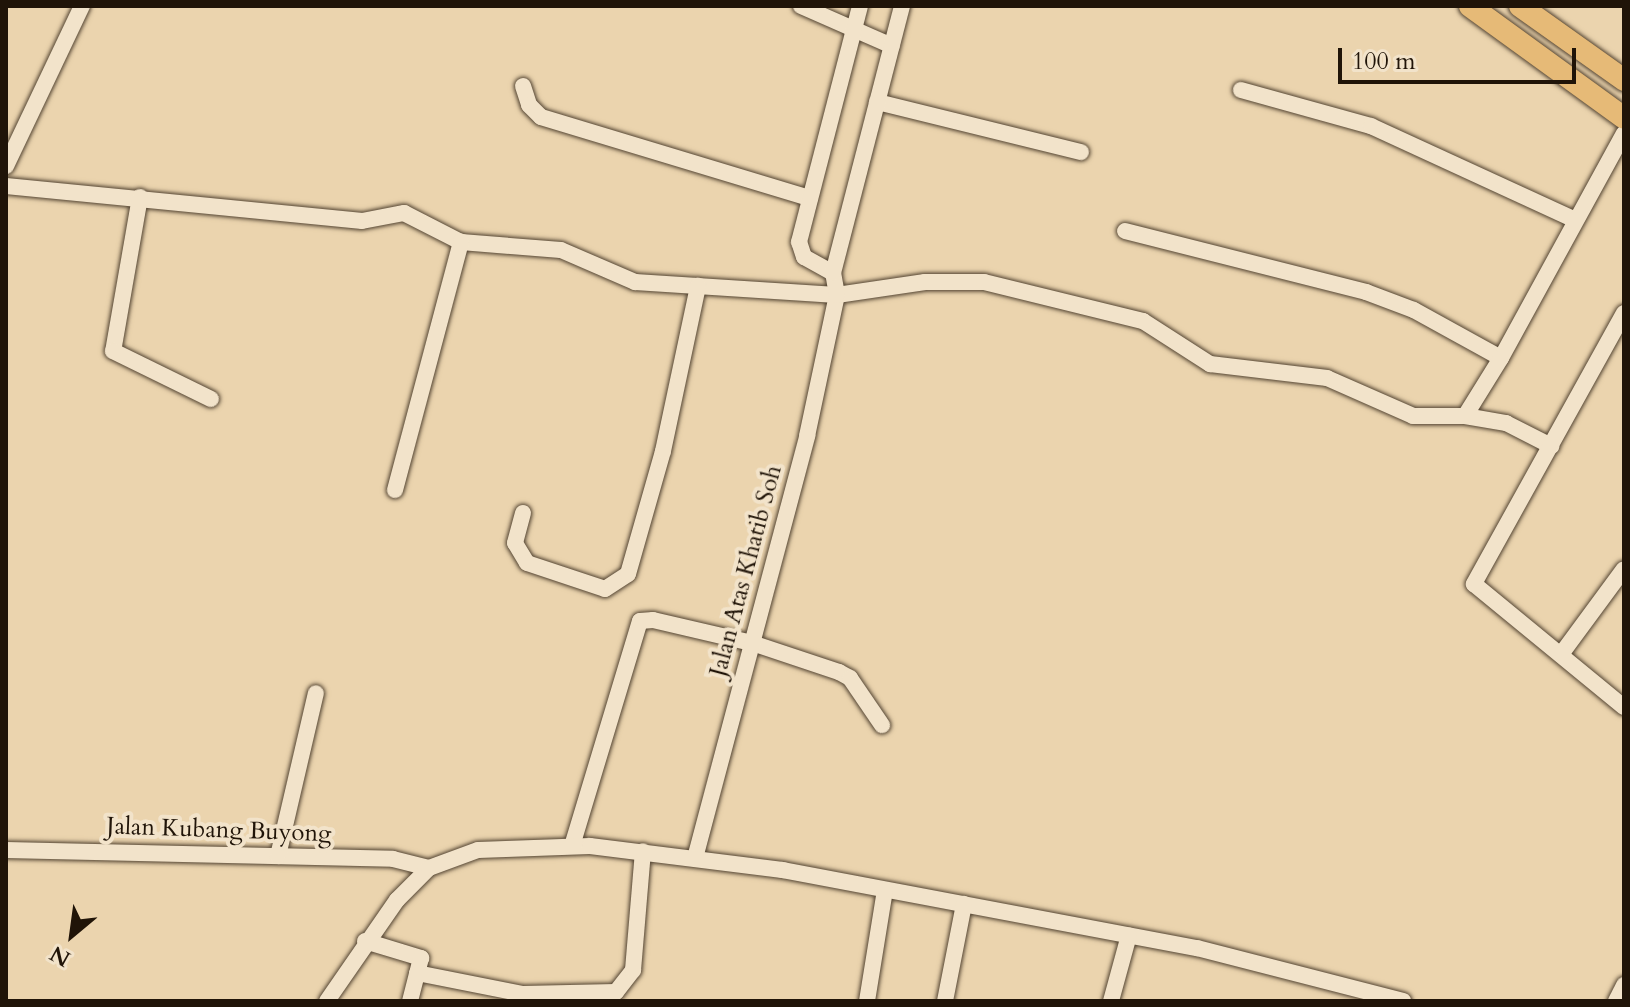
<!DOCTYPE html>
<html>
<head>
<meta charset="utf-8">
<style>
  body { margin:0 }
  #map { position:relative; width:1630px; height:1007px; overflow:hidden; background:#ebd4ae; font-family:Cardo,serif }
  div>[style] { position:absolute }
  .roads { filter:drop-shadow(0 0 2px #534432) drop-shadow(0 0 2px #534432) }
  .minor>* { height:16px; margin:-8px; padding:0 8px; transform-origin:8px; border-radius:8px; background:#f2e3ca }
  .highway>* { height:22px; margin:-11px; padding:0 11px; transform-origin:11px; border-radius:11px; background:#e6ba77 }
  span { translate:-50% -50%; white-space:nowrap; text-align:center; line-height:1.15; -webkit-text-stroke:8px #f2e3ca; paint-order:stroke }
  .street-label { font-size:24px; color:#201408 }
  .frame { position:absolute; inset:0; border:8px solid #201408; pointer-events:none }
  .north { position:absolute; left:32px; top:895px; width:80px; height:80px; -webkit-text-stroke:6px #f2e3ca; paint-order:stroke; rotate:209deg; font-size:22px; font-weight:700; line-height:32px; text-align:center; color:#201408 }
  .north::after { content:''; display:block; margin:auto; width:28px; height:36px; background:#201408; clip-path:polygon(50% 0,100% 100%,50% 72%,0 100%) }
  .scale { position:absolute; left:1338px; top:48px; width:238px; height:36px; box-sizing:border-box; border:4px solid #201408; border-top:0; padding-left:10px; font-size:24px; line-height:28px; white-space:nowrap; color:#201408; -webkit-text-stroke:6px #f2e3ca; paint-order:stroke }
</style>
</head>
<body>
<div id="map">
  <div class="roads">
    <div class="minor">
      <i style="left:801px;top:6px;width:99px;rotate:23.7deg"></i>
      <i style="left:523px;top:86px;width:20px;rotate:72deg"></i>
      <i style="left:529px;top:105px;width:17px;rotate:45deg"></i>
      <i style="left:541px;top:117px;width:281px;rotate:16.8deg"></i>
      <i style="left:1241px;top:90px;width:135px;rotate:15.5deg"></i>
      <i style="left:1371px;top:126px;width:222px;rotate:24.7deg"></i>
      <i style="left:877px;top:102px;width:210px;rotate:13.8deg"></i>
      <i style="left:6px;top:166px;width:177px;rotate:-64.6deg"></i>
      <i style="left:6px;top:186px;width:358px;rotate:5.6deg"></i>
      <i style="left:362px;top:221px;width:43px;rotate:-10.8deg"></i>
      <i style="left:404px;top:213px;width:64px;rotate:27deg"></i>
      <i style="left:461px;top:242px;width:100px;rotate:4.6deg"></i>
      <i style="left:561px;top:250px;width:81px;rotate:23.4deg"></i>
      <i style="left:635px;top:282px;width:202px;rotate:3.7deg"></i>
      <i style="left:837px;top:295px;width:89px;rotate:-8.4deg"></i>
      <i style="left:925px;top:282px;width:59px"></i>
      <i style="left:984px;top:282px;width:164px;rotate:13.8deg"></i>
      <i style="left:1143px;top:321px;width:80px;rotate:32.7deg"></i>
      <i style="left:1210px;top:364px;width:118px;rotate:6.8deg"></i>
      <i style="left:1327px;top:378px;width:94px;rotate:23.8deg"></i>
      <i style="left:1413px;top:416px;width:52px"></i>
      <i style="left:1465px;top:416px;width:42px;rotate:9.7deg"></i>
      <i style="left:1506px;top:423px;width:51px;rotate:27.1deg"></i>
      <i style="left:140px;top:197px;width:156px;rotate:99.9deg"></i>
      <i style="left:113px;top:351px;width:109px;rotate:26.1deg"></i>
      <i style="left:1125px;top:231px;width:249px;rotate:14.2deg"></i>
      <i style="left:1366px;top:292px;width:51px;rotate:20.6deg"></i>
      <i style="left:1414px;top:310px;width:99px;rotate:28.9deg"></i>
      <i style="left:1501px;top:358px;width:256px;rotate:-61.3deg"></i>
      <i style="left:833px;top:273px;width:33px;rotate:-151deg"></i>
      <i style="left:804px;top:257px;width:16px;rotate:-108deg"></i>
      <i style="left:799px;top:242px;width:244px;rotate:-75.5deg"></i>
      <i style="left:1624px;top:313px;width:310px;rotate:119deg"></i>
      <i style="left:1474px;top:584px;width:194px;rotate:39.4deg"></i>
      <i style="left:1465px;top:416px;width:68px;rotate:-58.2deg"></i>
      <i style="left:395px;top:490px;width:257px;rotate:-75.1deg"></i>
      <i style="left:523px;top:513px;width:31px;rotate:105deg"></i>
      <i style="left:515px;top:543px;width:23px;rotate:59deg"></i>
      <i style="left:527px;top:563px;width:82px;rotate:18.4deg"></i>
      <i style="left:605px;top:589px;width:27px;rotate:-33deg"></i>
      <i style="left:628px;top:574px;width:128px;rotate:-74.1deg"></i>
      <i style="left:663px;top:451px;width:169px;rotate:-78deg"></i>
      <i style="left:1562px;top:653px;width:104px;rotate:-53.6deg"></i>
      <i style="left:572px;top:846px;width:235px;rotate:-73.2deg"></i>
      <i style="left:640px;top:621px;width:13px;rotate:-4deg"></i>
      <i style="left:653px;top:620px;width:102px;rotate:13.1deg"></i>
      <i style="left:752px;top:643px;width:92px;rotate:18.4deg"></i>
      <i style="left:839px;top:672px;width:13px;rotate:29deg"></i>
      <i style="left:850px;top:678px;width:57px;rotate:55.8deg"></i>
      <i style="left:6px;top:850px;width:387px;rotate:1.3deg"></i>
      <i style="left:393px;top:859px;width:37px;rotate:14deg"></i>
      <i style="left:278px;top:856px;width:167px;rotate:-76.9deg"></i>
      <i style="left:695px;top:858px;width:437px;rotate:-75.1deg"></i>
      <i style="left:807px;top:436px;width:144px;rotate:-78deg"></i>
      <i style="left:837px;top:295px;width:22px;rotate:-100deg"></i>
      <i style="left:833px;top:273px;width:276px;rotate:-75.5deg"></i>
      <i style="left:365px;top:941px;width:59px;rotate:16.9deg"></i>
      <i style="left:421px;top:958px;width:44px;rotate:104.3deg"></i>
      <i style="left:417px;top:973px;width:108px;rotate:11.2deg"></i>
      <i style="left:523px;top:994px;width:93px;rotate:-1.2deg"></i>
      <i style="left:616px;top:992px;width:28px;rotate:-52deg"></i>
      <i style="left:633px;top:970px;width:119px;rotate:-85.2deg"></i>
      <i style="left:327px;top:1001px;width:123px;rotate:-55.3deg"></i>
      <i style="left:397px;top:900px;width:45px;rotate:-45deg"></i>
      <i style="left:429px;top:868px;width:52px;rotate:-20.2deg"></i>
      <i style="left:478px;top:850px;width:112px;rotate:-2deg"></i>
      <i style="left:590px;top:846px;width:194px;rotate:7.1deg"></i>
      <i style="left:783px;top:870px;width:421px;rotate:10.7deg"></i>
      <i style="left:1197px;top:948px;width:213px;rotate:14.4deg"></i>
      <i style="left:867px;top:1001px;width:112px;rotate:-80.8deg"></i>
      <i style="left:945px;top:1001px;width:99px;rotate:-78.9deg"></i>
      <i style="left:1111px;top:1001px;width:68px;rotate:-74.7deg"></i>
      <i style="left:1616px;top:1001px;width:18px;rotate:-63deg"></i>
    </div>
    <div class="highway">
      <i style="left:1470px;top:6px;width:190px;rotate:36deg"></i>
      <i style="left:1520px;top:6px;width:128px;rotate:35.4deg"></i>
    </div>
  </div>
  <div class="street-label">
    <span style="left:746px;top:571px;rotate:-75deg">Jalan Atas Khatib Soh</span>
    <span style="left:219px;top:830px;rotate:2deg">Jalan Kubang Buyong</span>
  </div>
  <div class="frame"></div>
  <div class="north">N</div>
  <div class="scale">100 m</div>
</div>
</body>
</html>
